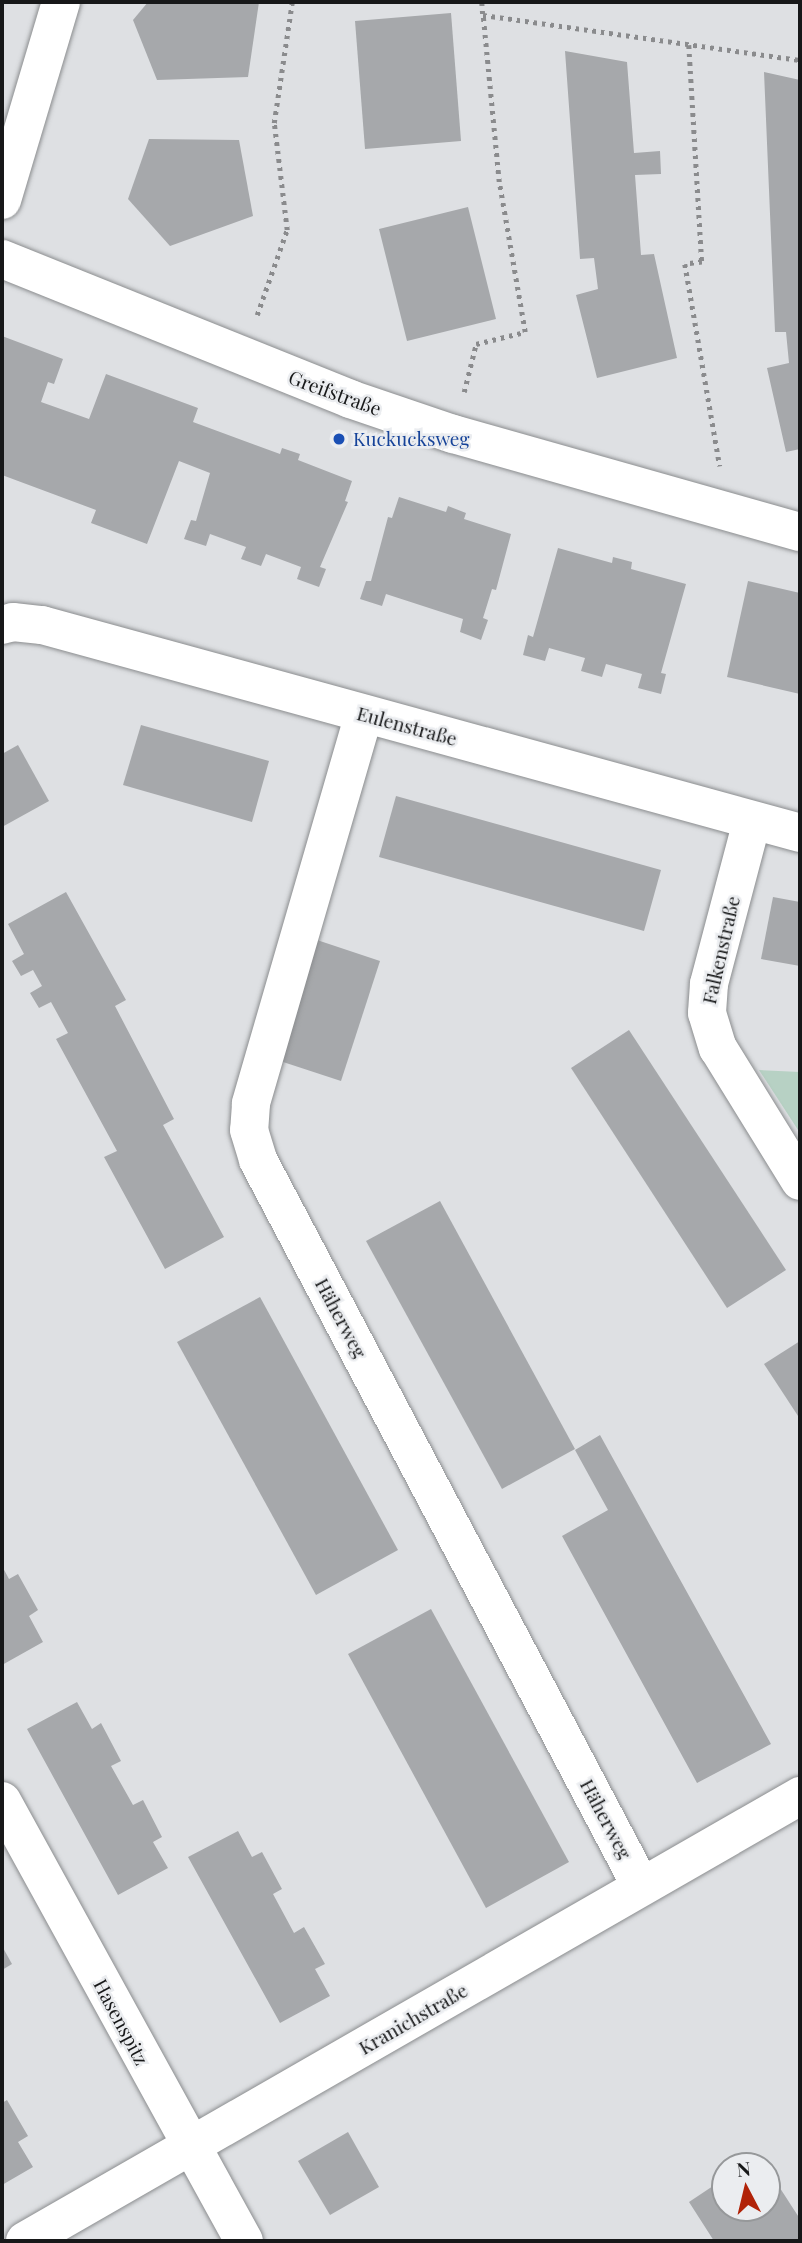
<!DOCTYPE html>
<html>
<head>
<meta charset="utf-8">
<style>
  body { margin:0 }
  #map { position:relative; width:802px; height:2243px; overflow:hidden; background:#dee0e3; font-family:"Playfair Display",serif }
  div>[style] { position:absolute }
  .green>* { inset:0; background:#b7d1c4 }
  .building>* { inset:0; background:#a6a8ab }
  .path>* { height:4.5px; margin-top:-2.25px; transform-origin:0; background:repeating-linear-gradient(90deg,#8a8b8d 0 3.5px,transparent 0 8.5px) }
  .roads { filter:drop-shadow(0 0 2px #8b8d8f) drop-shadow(0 0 2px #8b8d8f) }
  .street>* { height:38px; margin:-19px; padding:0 19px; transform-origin:19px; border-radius:19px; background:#fff }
  .dots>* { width:19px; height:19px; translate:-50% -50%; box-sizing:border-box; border:4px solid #ebedf0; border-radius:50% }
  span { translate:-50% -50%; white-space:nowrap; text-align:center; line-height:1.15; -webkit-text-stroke:5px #ebedf0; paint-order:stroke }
  .street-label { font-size:19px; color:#171819 }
  .transit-label { font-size:19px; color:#164399 }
  .left { translate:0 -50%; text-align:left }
  .frame { position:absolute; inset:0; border:4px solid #171819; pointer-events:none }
  .north { position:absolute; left:711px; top:2152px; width:70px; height:70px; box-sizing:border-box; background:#ebedf0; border:2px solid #96989a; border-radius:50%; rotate:353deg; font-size:19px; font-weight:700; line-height:28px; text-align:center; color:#171819 }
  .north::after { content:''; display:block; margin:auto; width:24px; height:32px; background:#b12308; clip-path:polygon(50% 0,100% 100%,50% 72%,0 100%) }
</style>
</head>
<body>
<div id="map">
  <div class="green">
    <i style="clip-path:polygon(759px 1070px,800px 1072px,800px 1133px)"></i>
  </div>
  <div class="building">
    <i style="clip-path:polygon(148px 2px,259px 2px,248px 77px,157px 80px,133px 20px)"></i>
    <i style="clip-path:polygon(451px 13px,461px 141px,365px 149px,355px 21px)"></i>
    <i style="clip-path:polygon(565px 51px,627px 62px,634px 153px,660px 151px,661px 174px,635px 175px,641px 255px,654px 254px,677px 358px,597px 378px,576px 295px,598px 289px,594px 258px,580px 259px)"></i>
    <i style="clip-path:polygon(764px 72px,800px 80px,800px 449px,786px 452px,767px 368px,789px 363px,786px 332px,775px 332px)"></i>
    <i style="clip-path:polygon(149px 139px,239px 140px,253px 216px,170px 246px,128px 199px)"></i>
    <i style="clip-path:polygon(468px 207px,496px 319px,407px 341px,379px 229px)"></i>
    <i style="clip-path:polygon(2px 336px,63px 359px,54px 384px,48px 382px,41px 402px,89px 419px,106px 374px,198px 408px,193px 422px,280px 454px,282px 448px,300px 454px,298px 460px,352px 481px,345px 501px,348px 502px,320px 567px,326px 569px,319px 587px,297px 579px,301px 567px,266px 554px,261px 566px,241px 559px,246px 547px,210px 534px,206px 546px,184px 539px,191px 520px,196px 521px,210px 473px,179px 461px,147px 544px,91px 523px,96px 510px,2px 475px)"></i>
    <i style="clip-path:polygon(399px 497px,446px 512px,448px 506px,466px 513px,464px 519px,511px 534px,496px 590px,492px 589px,483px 618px,488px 620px,481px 640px,460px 632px,463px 619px,386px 594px,382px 606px,360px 599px,366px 581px,371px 581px,388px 517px,392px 518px)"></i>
    <i style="clip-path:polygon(558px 548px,612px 563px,613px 557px,632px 562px,631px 569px,686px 584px,661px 673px,666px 674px,661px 694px,638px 688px,642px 674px,606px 664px,602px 677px,581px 671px,585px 658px,549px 648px,545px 661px,523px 655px,528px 635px,533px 637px)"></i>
    <i style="clip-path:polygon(748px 581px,800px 593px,800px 694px,727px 677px)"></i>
    <i style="clip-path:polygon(141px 725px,269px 761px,252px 822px,123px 785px)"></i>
    <i style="clip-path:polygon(18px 745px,49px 801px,2px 827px,2px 754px)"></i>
    <i style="clip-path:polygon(396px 796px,661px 870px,644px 931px,379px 857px)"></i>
    <i style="clip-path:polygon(66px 892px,126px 1000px,115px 1006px,174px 1119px,163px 1125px,224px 1237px,165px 1269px,104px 1157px,117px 1151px,56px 1039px,68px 1033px,51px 1002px,39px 1008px,30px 993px,42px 986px,33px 970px,21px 976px,12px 961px,24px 954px,8px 924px)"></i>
    <i style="clip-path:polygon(773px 897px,800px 902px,800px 966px,761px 959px)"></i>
    <i style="clip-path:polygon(317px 940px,380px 961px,341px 1081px,277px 1060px)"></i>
    <i style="clip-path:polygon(629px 1030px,786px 1270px,727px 1308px,571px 1068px)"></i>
    <i style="clip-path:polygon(440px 1201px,575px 1449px,502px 1489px,366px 1241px)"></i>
    <i style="clip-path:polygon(260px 1297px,398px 1550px,316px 1595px,177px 1342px)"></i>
    <i style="clip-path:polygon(800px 1341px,800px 1419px,764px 1364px)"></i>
    <i style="clip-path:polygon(600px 1435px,771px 1744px,697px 1783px,562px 1536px,608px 1510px,575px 1450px)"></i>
    <i style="clip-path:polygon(2px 1566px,9px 1579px,18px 1574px,38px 1610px,29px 1616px,43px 1642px,2px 1665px)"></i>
    <i style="clip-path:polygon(431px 1609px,569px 1862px,486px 1908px,348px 1654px)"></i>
    <i style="clip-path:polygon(77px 1702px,92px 1729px,101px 1723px,121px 1761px,111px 1766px,133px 1805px,143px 1800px,162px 1837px,153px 1842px,168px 1868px,118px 1895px,27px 1729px)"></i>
    <i style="clip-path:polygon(238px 1831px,252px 1857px,262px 1852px,282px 1889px,273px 1894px,294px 1933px,304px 1927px,325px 1964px,315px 1969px,330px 1996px,280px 2023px,188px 1857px)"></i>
    <i style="clip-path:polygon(2px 1946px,12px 1964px,2px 1970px)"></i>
    <i style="clip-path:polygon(7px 2100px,28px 2136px,18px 2142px,33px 2167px,2px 2185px,2px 2103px)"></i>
    <i style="clip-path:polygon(348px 2132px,379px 2187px,330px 2215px,298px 2161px)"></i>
    <i style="clip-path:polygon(759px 2156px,766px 2166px,744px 2166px)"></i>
    <i style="clip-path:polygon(767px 2168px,800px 2219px,800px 2241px,714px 2241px,689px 2202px,725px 2178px,725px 2208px,767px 2208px)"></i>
  </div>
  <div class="path">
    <i style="left:482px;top:2px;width:13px;rotate:86deg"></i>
    <i style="left:483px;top:15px;width:320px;rotate:8.1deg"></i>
    <i style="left:689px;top:45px;width:217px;rotate:86.6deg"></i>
    <i style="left:702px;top:262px;width:17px;rotate:173deg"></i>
    <i style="left:685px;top:264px;width:205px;rotate:80.2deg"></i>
    <i style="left:257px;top:315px;width:90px;rotate:-70.6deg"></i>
    <i style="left:287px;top:230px;width:108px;rotate:-96.9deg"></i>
    <i style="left:274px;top:123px;width:122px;rotate:-81.5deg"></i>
    <i style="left:464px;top:392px;width:49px;rotate:-76deg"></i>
    <i style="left:476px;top:344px;width:50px;rotate:-13.8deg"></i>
    <i style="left:525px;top:332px;width:152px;rotate:-99.8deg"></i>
    <i style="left:499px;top:182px;width:168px;rotate:-95.5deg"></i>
  </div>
  <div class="roads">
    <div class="street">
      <i style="left:2px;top:200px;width:207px;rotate:-73.4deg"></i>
      <i style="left:2px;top:259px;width:375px;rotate:21.9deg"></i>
      <i style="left:350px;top:399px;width:109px;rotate:18.8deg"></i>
      <i style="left:453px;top:434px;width:361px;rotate:15.8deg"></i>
      <i style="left:2px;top:625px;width:11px;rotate:-15deg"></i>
      <i style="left:13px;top:622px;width:29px;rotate:6deg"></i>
      <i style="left:42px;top:625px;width:786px;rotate:15.34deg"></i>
      <i style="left:364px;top:714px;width:406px;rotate:106.2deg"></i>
      <i style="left:251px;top:1104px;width:26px;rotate:94deg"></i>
      <i style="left:249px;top:1130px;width:31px;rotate:73deg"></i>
      <i style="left:258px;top:1160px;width:821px;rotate:62.19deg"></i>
      <i style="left:752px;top:821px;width:169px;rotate:104.8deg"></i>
      <i style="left:709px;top:984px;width:29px;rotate:94deg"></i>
      <i style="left:707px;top:1013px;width:37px;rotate:73deg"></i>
      <i style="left:718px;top:1048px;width:156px;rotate:58.3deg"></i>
      <i style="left:2px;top:1801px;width:502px;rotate:61.19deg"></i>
      <i style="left:25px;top:2241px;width:894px;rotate:-29.86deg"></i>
    </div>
  </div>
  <div class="dots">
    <i style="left:339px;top:439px;background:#1a4fb4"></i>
  </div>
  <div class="street-label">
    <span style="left:335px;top:393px;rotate:20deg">Greifstraße</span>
    <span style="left:407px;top:726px;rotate:15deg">Eulenstraße</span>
    <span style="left:721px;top:950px;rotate:-77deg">Falkenstraße</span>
    <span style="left:341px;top:1318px;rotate:62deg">Häherweg</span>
    <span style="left:606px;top:1819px;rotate:62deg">Häherweg</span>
    <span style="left:413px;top:2019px;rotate:-30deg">Kranichstraße</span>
    <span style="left:121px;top:2022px;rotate:62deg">Hasenspitz</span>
  </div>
  <div class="transit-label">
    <span class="left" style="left:353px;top:439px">Kuckucksweg</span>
  </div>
  <div class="frame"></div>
  <div class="north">N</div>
</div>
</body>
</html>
